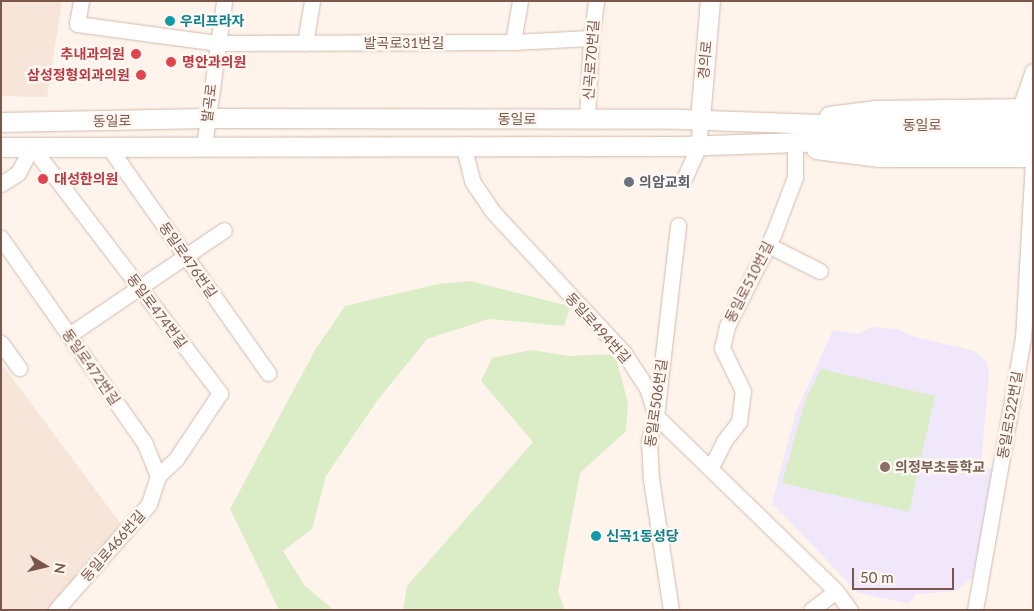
<!DOCTYPE html>
<html>
<head>
<meta charset="utf-8">
<style>
  body { margin:0 }
  #map { position:relative; width:1034px; height:611px; overflow:hidden; background:#fef4eb; font-family:Lato,"Noto Sans KR",sans-serif }
  div>[style] { position:absolute }
  .residential>* { inset:0; background:#f6e5d8 }
  .education>* { inset:0; background:#f1e7fb }
  .green>* { inset:0; background:#dbedc7 }
  .roads { filter:drop-shadow(0 0 1px #d2baae) drop-shadow(0 0 1px #d2baae) }
  .minor>* { height:15px; margin:-7.5px; padding:0 7.5px; transform-origin:7.5px; border-radius:7.5px; background:#fff }
  .tertiary>* { height:19px; margin:-9.5px; padding:0 9.5px; transform-origin:9.5px; border-radius:9.5px; background:#fff }
  .dots>* { width:14px; height:14px; translate:-50% -50%; box-sizing:border-box; border:2px solid #fff8f2; border-radius:50% }
  span { translate:-50% -50%; white-space:nowrap; text-align:center; line-height:1.15; -webkit-text-stroke:5px #fff8f2; paint-order:stroke }
  .culture-label { font-size:14px; color:#0d838f; font-weight:700 }
  .left { translate:0 -50%; text-align:left }
  .street-label { font-size:14px; color:#7b564b }
  .health-label { font-size:14px; color:#be3a42; font-weight:700 }
  .right { translate:-100% -50%; text-align:right }
  .worship-label { font-size:14px; color:#5b616d; font-weight:700 }
  .education-label { font-size:14px; color:#785e54; font-weight:700 }
  .frame { position:absolute; inset:0; border:2px solid #7b564b; pointer-events:none }
  .north { position:absolute; left:20px; top:541px; width:50px; height:50px; -webkit-text-stroke:4px #fff8f2; paint-order:stroke; rotate:99deg; font-size:14px; font-weight:700; line-height:20px; text-align:center; color:#7b564b }
  .north::after { content:''; display:block; margin:auto; width:18px; height:22px; background:#7b564b; clip-path:polygon(50% 0,100% 100%,50% 72%,0 100%) }
  .scale { position:absolute; left:852px; top:568px; width:102px; height:22px; box-sizing:border-box; border:2px solid #7b564b; border-top:0; padding-left:6px; font-size:15px; line-height:18px; white-space:nowrap; color:#7b564b; -webkit-text-stroke:4px #fff8f2; paint-order:stroke }
</style>
</head>
<body>
<div id="map">
  <div class="residential">
    <i style="clip-path:polygon(1px 1px,62px 1px,47px 97px,1px 96px)"></i>
    <i style="clip-path:polygon(1px 363px,123px 527px,50px 610px,1px 610px)"></i>
  </div>
  <div class="education">
    <i style="clip-path:polygon(871px 327px,898px 329px,912px 336px,975px 351px,986px 361px,989px 373px,981px 465px,994px 469px,976px 575px,956px 591px,916px 594px,909px 604px,858px 593px,772px 503px,796px 412px,833px 330px,858px 334px)"></i>
  </div>
  <div class="green">
    <i style="clip-path:polygon(470px 281px,565px 305px,570px 308px,564px 326px,489px 319px,427px 339px,377px 401px,326px 476px,312px 529px,283px 551px,305px 586px,334px 610px,279px 610px,230px 509px,315px 350px,345px 306px,438px 284px)"></i>
    <i style="clip-path:polygon(531px 350px,570px 356px,615px 354px,628px 403px,626px 431px,580px 473px,558px 592px,565px 610px,403px 610px,407px 586px,533px 442px,481px 381px,492px 358px)"></i>
    <i style="clip-path:polygon(821px 369px,935px 396px,909px 512px,782px 483px,805px 401px)"></i>
  </div>
  <div class="roads">
    <div class="minor">
      <i style="left:81px;top:1px;width:23px;rotate:100deg"></i>
      <i style="left:77px;top:24px;width:141px;rotate:7.7deg"></i>
      <i style="left:217px;top:43px;width:296px;rotate:-0.2deg"></i>
      <i style="left:513px;top:42px;width:78px;rotate:-2.9deg"></i>
      <i style="left:513px;top:42px;width:42px;rotate:-80.3deg"></i>
      <i style="left:305px;top:43px;width:43px;rotate:-80.5deg"></i>
      <i style="left:1020px;top:108px;width:39px;rotate:-71deg"></i>
      <i style="left:587px;top:119px;width:81px;rotate:-87.2deg"></i>
      <i style="left:591px;top:38px;width:37px;rotate:-82deg"></i>
      <i style="left:463px;top:144px;width:38px;rotate:76deg"></i>
      <i style="left:472px;top:181px;width:37px;rotate:56deg"></i>
      <i style="left:493px;top:212px;width:192px;rotate:47.1deg"></i>
      <i style="left:624px;top:353px;width:42px;rotate:56.7deg"></i>
      <i style="left:647px;top:388px;width:29px;rotate:72deg"></i>
      <i style="left:656px;top:416px;width:251px;rotate:44.2deg"></i>
      <i style="left:836px;top:591px;width:24px;rotate:54deg"></i>
      <i style="left:108px;top:146px;width:278px;rotate:54.8deg"></i>
      <i style="left:204px;top:146px;width:146px;rotate:-82.1deg"></i>
      <i style="left:684px;top:179px;width:36px;rotate:-66deg"></i>
      <i style="left:699px;top:146px;width:27px;rotate:-88deg"></i>
      <i style="left:1px;top:184px;width:20px;rotate:-33deg"></i>
      <i style="left:18px;top:173px;width:30px;rotate:-62deg"></i>
      <i style="left:32px;top:147px;width:310px;rotate:52.6deg"></i>
      <i style="left:220px;top:393px;width:79px;rotate:123.7deg"></i>
      <i style="left:176px;top:459px;width:25px;rotate:137deg"></i>
      <i style="left:1px;top:238px;width:251px;rotate:55deg"></i>
      <i style="left:145px;top:444px;width:35px;rotate:68deg"></i>
      <i style="left:158px;top:476px;width:29px;rotate:108deg"></i>
      <i style="left:149px;top:504px;width:141px;rotate:131.3deg"></i>
      <i style="left:768px;top:245px;width:58px;rotate:26.6deg"></i>
      <i style="left:69px;top:335px;width:187px;rotate:-34.1deg"></i>
      <i style="left:1px;top:343px;width:31px;rotate:54deg"></i>
      <i style="left:710px;top:469px;width:31px;rotate:-63deg"></i>
      <i style="left:724px;top:441px;width:24px;rotate:-52deg"></i>
      <i style="left:739px;top:422px;width:31px;rotate:-83deg"></i>
      <i style="left:743px;top:391px;width:48px;rotate:-116deg"></i>
      <i style="left:722px;top:348px;width:23px;rotate:-77deg"></i>
      <i style="left:727px;top:326px;width:102px;rotate:-63.2deg"></i>
      <i style="left:773px;top:235px;width:62px;rotate:-69.2deg"></i>
      <i style="left:795px;top:177px;width:32px;rotate:-90deg"></i>
      <i style="left:671px;top:610px;width:132px;rotate:-98.7deg"></i>
      <i style="left:651px;top:480px;width:40px;rotate:-92.9deg"></i>
      <i style="left:649px;top:440px;width:25px;rotate:-74deg"></i>
      <i style="left:656px;top:416px;width:192px;rotate:-83.4deg"></i>
      <i style="left:811px;top:610px;width:31px;rotate:-37deg"></i>
      <i style="left:975px;top:610px;width:275px;rotate:-80deg"></i>
      <i style="left:1023px;top:339px;width:180px;rotate:-86.8deg"></i>
    </div>
    <div class="tertiary">
      <i style="left:829px;top:116px;width:47px;rotate:-7.3deg"></i>
      <i style="left:876px;top:110px;width:157px;rotate:-0.7deg"></i>
      <i style="left:700px;top:119px;width:118px;rotate:-85.2deg"></i>
      <i style="left:1px;top:122px;width:206px;rotate:-1.1deg"></i>
      <i style="left:207px;top:118px;width:474px;rotate:0.1deg"></i>
      <i style="left:681px;top:119px;width:176px;rotate:2deg"></i>
      <i style="left:857px;top:125px;width:176px"></i>
      <i style="left:1px;top:147px;width:679px;rotate:-0.08deg"></i>
      <i style="left:680px;top:146px;width:178px;rotate:-1.9deg"></i>
      <i style="left:858px;top:140px;width:175px"></i>
      <i style="left:816px;top:149px;width:64px;rotate:7.2deg"></i>
      <i style="left:879px;top:157px;width:154px"></i>
    </div>
  </div>
  <div class="dots">
    <i style="left:170px;top:21px;background:#0f9aa8"></i>
    <i style="left:136px;top:54px;background:#e0444e"></i>
    <i style="left:171px;top:62px;background:#e0444e"></i>
    <i style="left:141px;top:75px;background:#e0444e"></i>
    <i style="left:43px;top:179px;background:#e0444e"></i>
    <i style="left:629px;top:182px;background:#6b7280"></i>
    <i style="left:885px;top:467px;background:#8d6e63"></i>
    <i style="left:596px;top:536px;background:#0f9aa8"></i>
  </div>
  <div class="culture-label">
    <span class="left" style="left:180px;top:21px">우리프라자</span>
    <span class="left" style="left:606px;top:536px">신곡1동성당</span>
  </div>
  <div class="street-label">
    <span style="left:404px;top:43px">발곡로31번길</span>
    <span style="left:591px;top:60px;rotate:-86deg">신곡로70번길</span>
    <span style="left:705px;top:60px;rotate:-85deg">경의로</span>
    <span style="left:209px;top:103px;rotate:-83deg">발곡로</span>
    <span style="left:517px;top:119px">동일로</span>
    <span style="left:112px;top:121px;rotate:-1deg">동일로</span>
    <span style="left:922px;top:125px">동일로</span>
    <span style="left:188px;top:260px;rotate:55deg">동일로476번길</span>
    <span style="left:749px;top:282px;rotate:-63deg">동일로510번길</span>
    <span style="left:157px;top:311px;rotate:53deg">동일로474번길</span>
    <span style="left:598px;top:328px;rotate:48deg">동일로494번길</span>
    <span style="left:91px;top:367px;rotate:55deg">동일로472번길</span>
    <span style="left:656px;top:403px;rotate:-82deg">동일로506번길</span>
    <span style="left:1010px;top:415px;rotate:-80deg">동일로522번길</span>
    <span style="left:113px;top:546px;rotate:-49deg">동일로466번길</span>
  </div>
  <div class="health-label">
    <span class="right" style="left:125px;top:54px">추내과의원</span>
    <span class="left" style="left:182px;top:62px">명안과의원</span>
    <span class="right" style="left:130px;top:75px">삼성정형외과의원</span>
    <span class="left" style="left:54px;top:179px">대성한의원</span>
  </div>
  <div class="worship-label">
    <span class="left" style="left:639px;top:182px">의암교회</span>
  </div>
  <div class="education-label">
    <span class="left" style="left:895px;top:467px">의정부초등학교</span>
  </div>
  <div class="frame"></div>
  <div class="north">N</div>
  <div class="scale">50 m</div>
</div>
</body>
</html>
